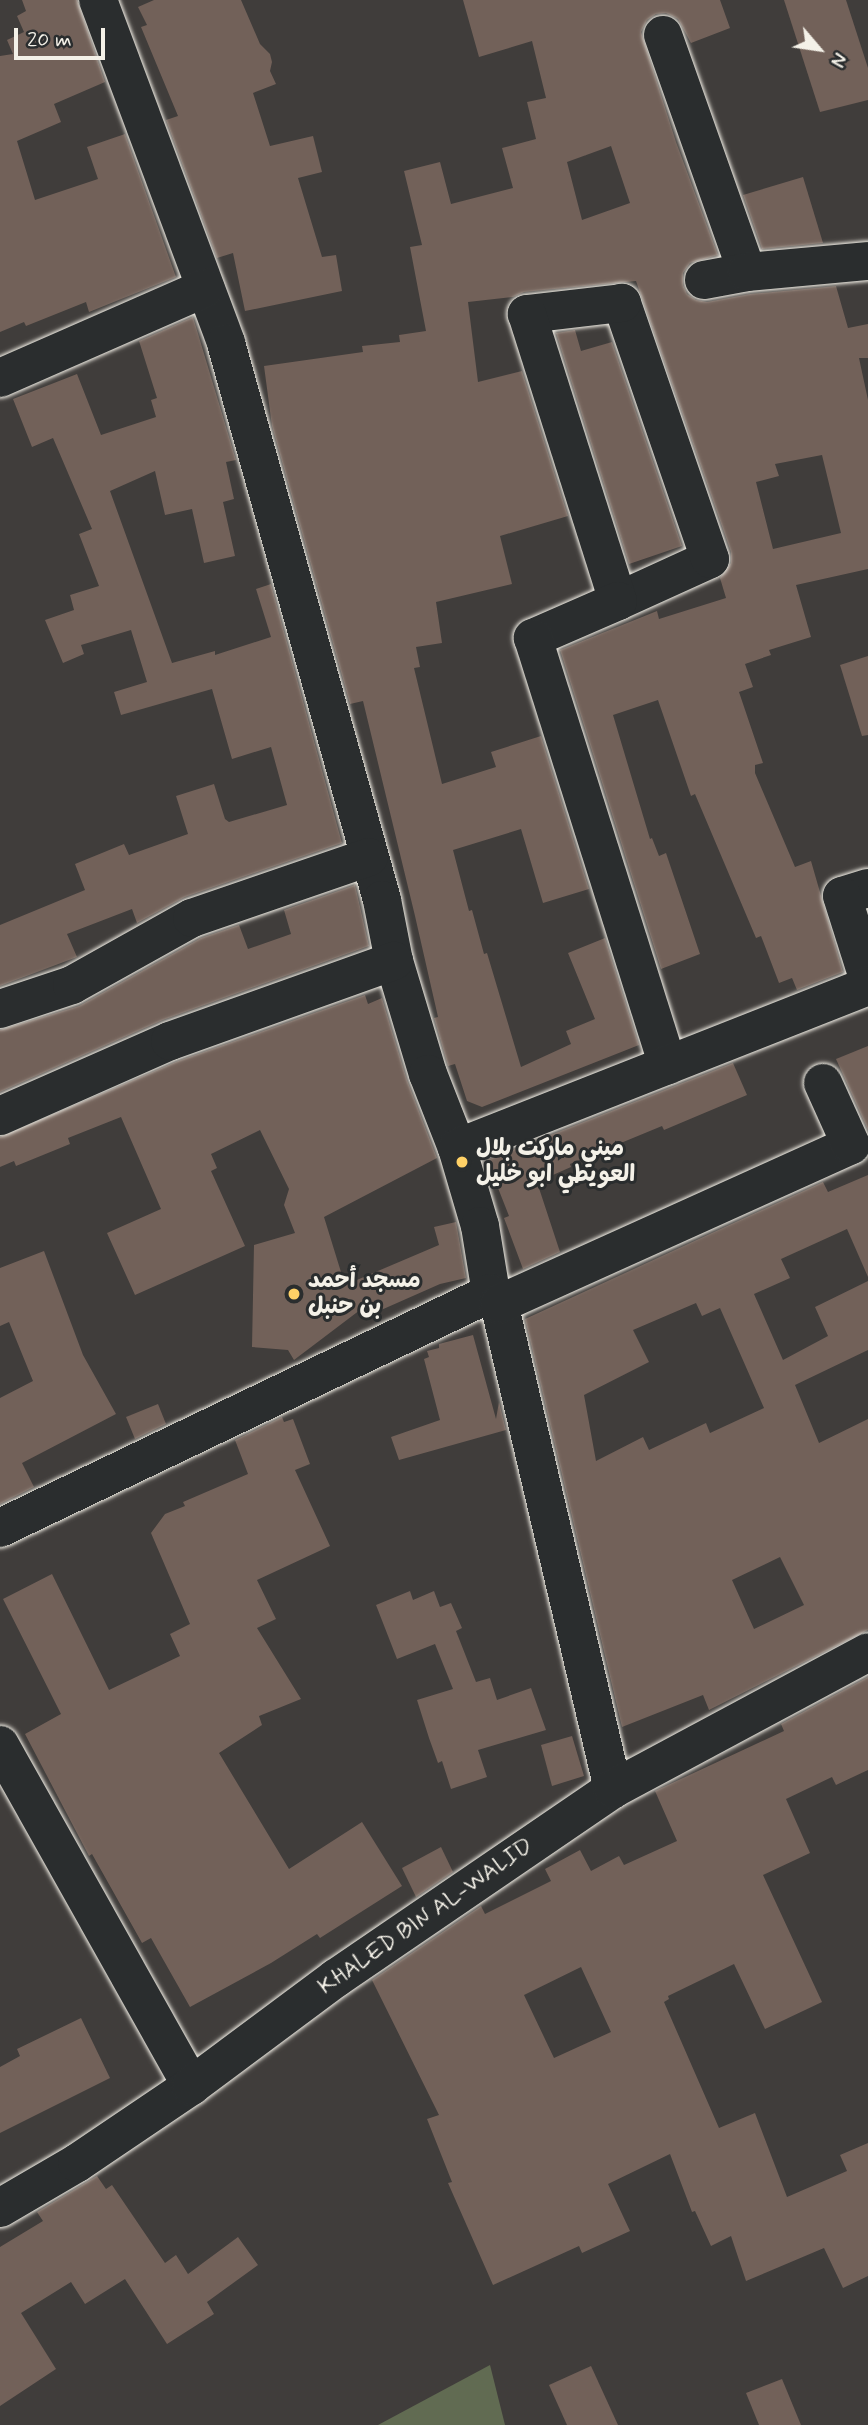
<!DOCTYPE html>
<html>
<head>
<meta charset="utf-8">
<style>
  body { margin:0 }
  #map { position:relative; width:868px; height:2425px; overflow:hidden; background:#403d3b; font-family:Mynerve,"Playpen Sans Arabic",sans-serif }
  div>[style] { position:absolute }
  .green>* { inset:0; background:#616b52 }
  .building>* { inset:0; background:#726159 }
  .roads { filter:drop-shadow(0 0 2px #f4f1e8) drop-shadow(0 0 2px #f4f1e8) }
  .minor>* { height:38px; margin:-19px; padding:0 19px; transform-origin:19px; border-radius:19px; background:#2a2d2e }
  .dots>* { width:19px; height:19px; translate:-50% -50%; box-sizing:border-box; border:4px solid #2a2d2e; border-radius:50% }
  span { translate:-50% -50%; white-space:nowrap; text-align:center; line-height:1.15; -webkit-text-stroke:6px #2a2d2e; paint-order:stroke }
  .poi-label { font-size:23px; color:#f4f1e8; font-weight:700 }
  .left { translate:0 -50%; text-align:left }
  .street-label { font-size:23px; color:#f4f1e8 }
  .north { position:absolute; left:784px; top:14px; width:70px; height:70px; -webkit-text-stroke:5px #2a2d2e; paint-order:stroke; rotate:119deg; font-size:19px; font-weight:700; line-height:28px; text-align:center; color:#f4f1e8 }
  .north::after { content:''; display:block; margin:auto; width:24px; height:32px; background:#f4f1e8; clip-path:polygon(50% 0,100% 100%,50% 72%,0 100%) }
  .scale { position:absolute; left:14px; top:28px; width:91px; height:32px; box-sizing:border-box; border:4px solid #f4f1e8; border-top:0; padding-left:9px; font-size:21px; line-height:24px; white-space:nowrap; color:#f4f1e8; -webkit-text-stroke:5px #2a2d2e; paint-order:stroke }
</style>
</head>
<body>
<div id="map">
  <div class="green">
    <i style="clip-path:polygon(490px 2365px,505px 2425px,378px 2425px)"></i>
  </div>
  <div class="building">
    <i style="clip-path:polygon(22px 0,77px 0,105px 82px,54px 104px,61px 122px,17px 141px,35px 200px,98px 179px,87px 147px,125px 134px,176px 277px,89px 312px,86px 302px,26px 326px,24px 322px,0 332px,0 56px,13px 54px,7px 40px,24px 32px,17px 16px,26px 11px)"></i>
    <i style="clip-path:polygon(154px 0,241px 0,260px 44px,270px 54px,272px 62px,270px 71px,276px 84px,253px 93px,270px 146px,313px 136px,322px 172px,298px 178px,322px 257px,336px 255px,342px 291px,245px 311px,233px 253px,217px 258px,166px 120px,178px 116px,141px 27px,147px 25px,138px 7px)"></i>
    <i style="clip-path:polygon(evenodd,463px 0,720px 0,730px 28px,691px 43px,678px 19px,666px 13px,656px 14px,647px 20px,641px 32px,676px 142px,718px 255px,690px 263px,683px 273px,683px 285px,687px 294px,696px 300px,707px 302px,750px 294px,836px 286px,848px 328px,868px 324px,868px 358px,859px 358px,868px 400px,868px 569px,796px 585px,811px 637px,769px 650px,771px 655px,745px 664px,753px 687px,739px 692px,763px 763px,755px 765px,755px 773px,795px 867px,811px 861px,843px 972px,797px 990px,792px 978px,779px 983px,761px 936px,756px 938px,695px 794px,691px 796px,658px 700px,613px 715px,650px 839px,652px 838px,659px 856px,666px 853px,700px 954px,661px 969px,560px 650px,657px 611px,659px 619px,726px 598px,720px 578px,731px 563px,731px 552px,636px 281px,524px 292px,513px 297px,468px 302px,478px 382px,522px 371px,568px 516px,500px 536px,512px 584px,436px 602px,442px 643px,416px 647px,420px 667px,414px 668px,442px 784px,496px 767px,491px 752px,541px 736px,589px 889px,543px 903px,521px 829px,453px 850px,469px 911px,472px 910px,484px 954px,487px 953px,521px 1067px,571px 1044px,566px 1031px,595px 1019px,568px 953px,605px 938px,639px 1045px,482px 1107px,467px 1101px,455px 1064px,448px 1066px,434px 1018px,438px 1017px,415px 916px,363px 701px,350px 704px,272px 426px,264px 366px,363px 352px,362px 346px,400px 342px,399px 335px,426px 331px,410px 247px,422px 245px,404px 171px,440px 162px,451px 204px,513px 188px,502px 148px,536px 139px,527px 102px,546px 98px,532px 41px,479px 57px,463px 0,611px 146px,630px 203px,582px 220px,567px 162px,611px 146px,463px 0,822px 455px,841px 533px,773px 549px,756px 482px,779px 476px,775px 464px,822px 455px)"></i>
    <i style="clip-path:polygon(784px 0,846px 0,868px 68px,868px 100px,820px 112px)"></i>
    <i style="clip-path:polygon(803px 177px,823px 243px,762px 249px,743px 195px)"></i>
    <i style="clip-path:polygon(193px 317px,236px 460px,226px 462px,234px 499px,223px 502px,235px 556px,204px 563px,192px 509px,165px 515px,155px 471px,110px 491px,172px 663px,215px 651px,215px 655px,271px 637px,256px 589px,271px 584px,342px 843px,185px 897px,137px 923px,132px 909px,67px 934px,77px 957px,0 986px,0 925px,85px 890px,75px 864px,124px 844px,129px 855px,188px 834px,176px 796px,214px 784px,225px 819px,229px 822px,287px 805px,271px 747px,232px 759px,212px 689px,121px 715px,114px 692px,147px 682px,131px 630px,81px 645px,84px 654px,63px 663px,45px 620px,74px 610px,70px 595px,99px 586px,79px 534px,92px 529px,53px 438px,32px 447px,13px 399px,77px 374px,101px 435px,156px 417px,151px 400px,157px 398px,139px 341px)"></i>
    <i style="clip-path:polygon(575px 330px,581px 351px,612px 342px,682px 546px,629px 564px,556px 333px)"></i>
    <i style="clip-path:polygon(868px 656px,868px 735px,862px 736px,840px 665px)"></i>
    <i style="clip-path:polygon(355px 885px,369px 946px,163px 1020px,0 1092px,0 1030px,79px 1006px,201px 938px,239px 925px,248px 949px,291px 934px,284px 910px)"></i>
    <i style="clip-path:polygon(365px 995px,368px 1004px,382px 998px,407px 1080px,437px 1158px,324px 1217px,345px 1285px,439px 1245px,434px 1227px,456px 1222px,466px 1278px,440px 1284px,363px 1318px,360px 1310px,294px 1360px,288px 1350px,252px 1347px,254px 1245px,295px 1233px,284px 1205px,289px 1189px,260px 1130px,211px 1154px,217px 1168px,211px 1171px,245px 1246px,135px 1295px,107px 1233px,161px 1209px,121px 1117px,68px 1138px,70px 1144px,16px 1166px,14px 1161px,0 1167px,0 1137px,178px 1061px)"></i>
    <i style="clip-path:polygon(868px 1046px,868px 1130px,836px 1059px)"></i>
    <i style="clip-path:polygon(733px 1063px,747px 1095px,664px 1130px,662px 1126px,570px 1164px,571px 1167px,537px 1182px,560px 1252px,523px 1269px,504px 1218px,509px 1216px,487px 1160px)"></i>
    <i style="clip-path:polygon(evenodd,868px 1175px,868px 1277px,847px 1229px,781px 1259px,790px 1278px,754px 1294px,783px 1360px,828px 1336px,815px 1307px,868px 1281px,868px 1350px,795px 1385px,819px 1443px,868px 1419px,868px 1630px,709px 1710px,703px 1695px,622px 1727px,525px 1319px,823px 1182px,828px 1192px,868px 1175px,696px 1303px,702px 1316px,720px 1308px,764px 1408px,710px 1433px,706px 1423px,649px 1450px,643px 1437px,596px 1461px,584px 1395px,649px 1362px,633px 1330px,696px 1303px,868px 1175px,780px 1557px,804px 1605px,754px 1629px,732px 1580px,780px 1557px)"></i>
    <i style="clip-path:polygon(44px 1251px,83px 1355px,116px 1414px,22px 1463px,34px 1487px,0 1504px,0 1398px,33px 1381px,9px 1322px,0 1326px,0 1268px)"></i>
    <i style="clip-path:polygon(473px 1335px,496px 1419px,499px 1402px,506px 1430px,399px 1460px,391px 1437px,440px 1420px,424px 1359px,429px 1357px,427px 1351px,439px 1348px,439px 1344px)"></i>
    <i style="clip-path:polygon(158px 1404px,166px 1424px,135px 1439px,126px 1417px)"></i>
    <i style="clip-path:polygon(282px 1417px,284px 1422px,293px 1419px,310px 1464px,295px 1470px,330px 1546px,257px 1580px,276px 1619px,257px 1628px,301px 1699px,259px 1716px,262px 1725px,219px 1753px,289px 1869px,362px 1822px,402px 1886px,320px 1938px,317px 1934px,271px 1963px,190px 2007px,151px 1938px,142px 1943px,92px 1854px,89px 1856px,25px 1734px,61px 1714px,3px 1599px,52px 1574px,109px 1690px,180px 1656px,170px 1634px,190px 1624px,151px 1533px,165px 1514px,185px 1506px,183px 1502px,248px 1474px,235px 1440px)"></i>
    <i style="clip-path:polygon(410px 1591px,413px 1600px,434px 1591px,440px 1607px,451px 1603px,462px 1628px,456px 1631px,476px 1682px,490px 1678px,497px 1700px,531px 1688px,546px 1730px,478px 1750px,487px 1777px,451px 1789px,442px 1761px,438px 1763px,429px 1738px,417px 1700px,453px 1689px,435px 1644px,397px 1659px,376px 1605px)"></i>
    <i style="clip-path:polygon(evenodd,868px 1677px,868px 1770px,836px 1785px,832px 1777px,786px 1799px,810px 1853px,763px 1875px,822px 2002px,765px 2029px,734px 1964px,668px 1996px,669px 1999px,664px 2002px,719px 2128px,755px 2113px,787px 2197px,847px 2171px,840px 2155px,868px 2143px,868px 2276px,843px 2288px,824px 2248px,746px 2281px,731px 2236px,711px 2246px,695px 2211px,692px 2212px,670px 2154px,608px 2184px,630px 2231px,582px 2253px,579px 2246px,493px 2285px,448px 2183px,452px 2182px,427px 2119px,439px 2115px,372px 1980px,481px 1906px,485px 1914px,551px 1881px,545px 1869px,580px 1850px,591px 1871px,619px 1856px,624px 1865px,677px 1841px,655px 1791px,784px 1731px,781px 1724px,868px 1677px,581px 1967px,611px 2032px,554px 2058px,524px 1995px,581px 1967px)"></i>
    <i style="clip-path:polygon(572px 1736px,584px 1776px,552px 1786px,541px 1745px)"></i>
    <i style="clip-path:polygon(441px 1847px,453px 1872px,416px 1897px,402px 1868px)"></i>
    <i style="clip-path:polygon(81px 2018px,110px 2078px,0 2133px,0 2067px,20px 2056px,17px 2049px)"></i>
    <i style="clip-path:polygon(97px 2176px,106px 2189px,112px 2185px,165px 2263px,176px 2255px,188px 2274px,238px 2237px,258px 2265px,207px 2302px,214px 2314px,167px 2344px,125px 2279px,85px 2304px,71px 2282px,21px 2313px,56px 2369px,0 2406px,0 2247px,43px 2221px,37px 2212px)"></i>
    <i style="clip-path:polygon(591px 2366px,618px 2425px,567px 2425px,549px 2385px)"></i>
    <i style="clip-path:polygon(782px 2379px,801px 2425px,759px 2425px,746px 2393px)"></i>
  </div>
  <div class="roads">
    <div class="minor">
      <i style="left:98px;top:0;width:366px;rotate:69.5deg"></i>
      <i style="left:226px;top:343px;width:578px;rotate:74.35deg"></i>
      <i style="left:382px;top:900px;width:62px;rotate:78.9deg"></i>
      <i style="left:394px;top:961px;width:118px;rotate:73.3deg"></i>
      <i style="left:428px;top:1074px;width:79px;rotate:68.6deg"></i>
      <i style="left:457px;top:1148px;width:81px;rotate:73.6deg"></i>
      <i style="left:480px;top:1226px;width:68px;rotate:80.7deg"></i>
      <i style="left:491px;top:1293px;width:14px;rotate:54deg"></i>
      <i style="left:663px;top:35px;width:251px;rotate:70.5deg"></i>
      <i style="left:704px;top:280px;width:44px;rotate:-10.5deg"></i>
      <i style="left:747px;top:272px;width:121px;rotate:-5.2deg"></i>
      <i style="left:0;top:378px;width:224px;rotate:-23.7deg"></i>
      <i style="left:618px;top:601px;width:101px;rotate:-24.5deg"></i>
      <i style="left:710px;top:559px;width:271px;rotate:-109deg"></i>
      <i style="left:622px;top:303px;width:96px;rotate:173.4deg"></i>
      <i style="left:527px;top:314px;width:301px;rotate:72.4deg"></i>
      <i style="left:618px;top:601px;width:93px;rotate:156.5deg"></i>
      <i style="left:533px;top:638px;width:448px;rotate:72.5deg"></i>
      <i style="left:868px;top:888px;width:27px;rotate:163deg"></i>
      <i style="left:842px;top:896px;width:86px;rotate:72.4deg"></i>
      <i style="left:0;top:1009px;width:76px;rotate:-18.4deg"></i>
      <i style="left:72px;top:985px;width:137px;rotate:-29.2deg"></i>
      <i style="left:192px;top:918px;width:187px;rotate:-19deg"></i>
      <i style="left:0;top:1116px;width:186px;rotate:-23.8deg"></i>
      <i style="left:170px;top:1041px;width:238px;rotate:-19.7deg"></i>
      <i style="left:457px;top:1148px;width:442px;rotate:-21.5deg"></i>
      <i style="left:0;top:1528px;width:544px;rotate:-25.58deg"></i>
      <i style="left:0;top:1745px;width:391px;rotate:60.7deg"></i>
      <i style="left:613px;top:1789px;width:498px;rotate:-103.2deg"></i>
      <i style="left:499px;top:1304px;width:386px;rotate:-24.3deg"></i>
      <i style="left:851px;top:1145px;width:68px;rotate:-114.3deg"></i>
      <i style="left:0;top:2208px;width:89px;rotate:-30.3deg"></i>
      <i style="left:77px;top:2163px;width:138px;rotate:-34deg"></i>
      <i style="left:191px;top:2086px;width:181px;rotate:-36.7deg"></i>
      <i style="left:336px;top:1978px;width:335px;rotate:-34.3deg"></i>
      <i style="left:613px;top:1789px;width:289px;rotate:-28.2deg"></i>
    </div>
  </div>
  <div class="dots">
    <i style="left:462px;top:1162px;background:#ffd166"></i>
    <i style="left:294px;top:1294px;background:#ffd166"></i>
  </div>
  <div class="poi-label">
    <span class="left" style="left:476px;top:1162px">ميني ماركت بلال<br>العويطي ابو خليل</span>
    <span class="left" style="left:308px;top:1294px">مسجد أحمد<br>بن حنبل</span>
  </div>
  <div class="street-label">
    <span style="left:426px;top:1917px;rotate:-35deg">KHALED BIN AL-WALID</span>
  </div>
  <div class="north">N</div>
  <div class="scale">20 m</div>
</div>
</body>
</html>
